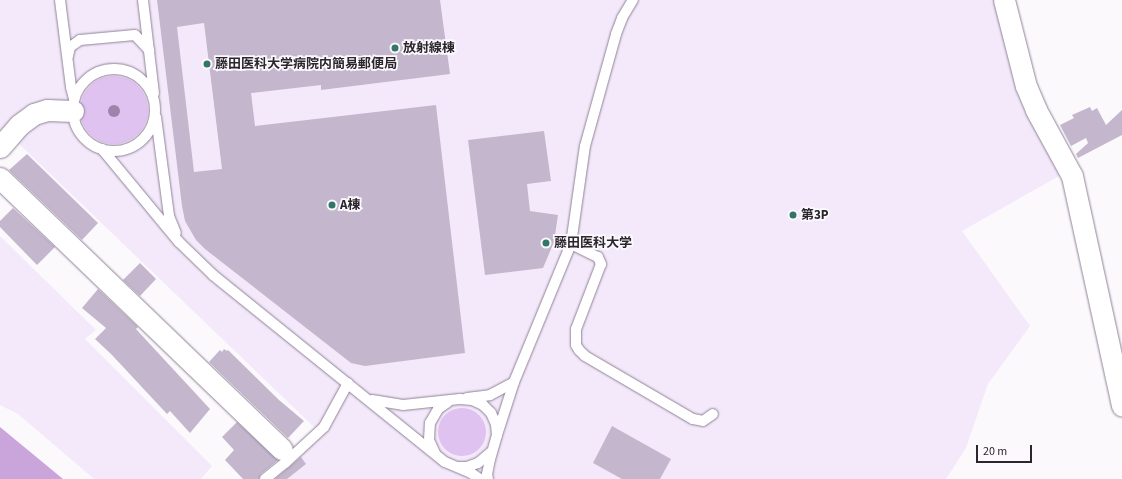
<!DOCTYPE html>
<html>
<head>
<meta charset="utf-8">
<style>
  body { margin:0 }
  #map { position:relative; width:1122px; height:479px; overflow:hidden; background:#fcf9fd; font-family:"Source Sans 3","Noto Sans JP",sans-serif }
  div>[style] { position:absolute }
  .built>* { inset:0; background:#f4e9fb }
  .green>* { inset:0; background:#e0c2f1 }
  .round { border-radius:50% }
  .forest>* { inset:0; background:#c9a5dc }
  .building>* { inset:0; background:#c4b6cc }
  .roads { filter:drop-shadow(0 0 1px #8f8296) drop-shadow(0 0 1px #8f8296) }
  .lane>* { height:10px; margin:-5px; padding:0 5px; transform-origin:5px; border-radius:5px; background:#fff }
  .lane>.ring { margin:-5px; padding:0; box-sizing:content-box; background:none; border:10px solid #fff; border-radius:50% }
  .street>* { height:21px; margin:-10.5px; padding:0 10.5px; transform-origin:10.5px; border-radius:10.5px; background:#fff }
  .trees>* { width:12px; height:12px; margin:-6px; border-radius:50%; background:#9e84aa }
  .dots>* { width:11px; height:11px; translate:-50% -50%; box-sizing:border-box; border:2px solid #fcf9fd; border-radius:50% }
  span { translate:-50% -50%; white-space:nowrap; text-align:center; line-height:1.15; -webkit-text-stroke:3.5px #fcf9fd; paint-order:stroke }
  .poi-label { font-size:13px; color:#2b262e; font-weight:700 }
  .left { translate:0 -50%; text-align:left }
  .scale { position:absolute; left:976px; top:445px; width:56px; height:18px; box-sizing:border-box; border:2px solid #2b262e; border-top:0; padding-left:5px; font-size:12px; line-height:14px; white-space:nowrap; color:#2b262e; -webkit-text-stroke:3px #fcf9fd; paint-order:stroke }
</style>
</head>
<body>
<div id="map">
  <div class="built">
    <i style="clip-path:polygon(0 0,1000px 0,1066px 172px,962px 231px,1030px 326px,988px 384px,966px 448px,946px 479px,262px 479px,280px 465px,315px 428px,16px 141px,0 143px)"></i>
    <i style="clip-path:polygon(0 236px,96px 330px,85px 339px,212px 466px,201px 479px,94px 479px,18px 414px,0 405px)"></i>
  </div>
  <div class="green">
    <i class="round" style="left:80px;top:76px;width:68px;height:68px"></i>
    <i class="round" style="left:438px;top:408px;width:48px;height:48px"></i>
  </div>
  <div class="forest">
    <i style="clip-path:polygon(0 427px,63px 479px,0 479px)"></i>
  </div>
  <div class="building">
    <i style="clip-path:polygon(evenodd,157px 0,440px 0,450px 74px,321px 90px,321px 85px,251px 93px,255px 126px,436px 105px,465px 353px,365px 366px,351px 363px,205px 249px,196px 240px,185px 221px,182px 206px,157px 0,204px 23px,222px 169px,194px 172px,177px 27px,204px 23px)"></i>
    <i style="clip-path:polygon(1090px 107px,1092px 111px,1097px 108px,1106px 125px,1122px 110px,1122px 135px,1078px 158px,1076px 154px,1088px 143px,1086px 138px,1071px 146px,1060px 125px,1074px 118px,1072px 115px)"></i>
    <i style="clip-path:polygon(544px 131px,551px 181px,527px 184px,530px 211px,558px 215px,554px 242px,543px 268px,485px 275px,468px 140px)"></i>
    <i style="clip-path:polygon(27px 154px,98px 223px,82px 240px,9px 170px)"></i>
    <i style="clip-path:polygon(13px 208px,55px 247px,37px 265px,0 227px,0 221px)"></i>
    <i style="clip-path:polygon(140px 263px,156px 279px,140px 296px,123px 280px)"></i>
    <i style="clip-path:polygon(98px 289px,138px 327px,136px 329px,210px 409px,190px 433px,170px 411px,167px 414px,112px 355px,95px 339px,106px 328px,82px 308px)"></i>
    <i style="clip-path:polygon(224px 349px,227px 351px,228px 350px,279px 400px,304px 421px,288px 438px,209px 362px,220px 350px,222px 352px)"></i>
    <i style="clip-path:polygon(237px 422px,278px 460px,261px 474px,259px 479px,243px 479px,225px 460px,234px 450px,222px 437px)"></i>
    <i style="clip-path:polygon(612px 426px,671px 459px,660px 479px,622px 479px,593px 463px)"></i>
    <i style="clip-path:polygon(301px 457px,306px 464px,287px 479px,275px 479px)"></i>
  </div>
  <div class="roads">
    <div class="lane">
      <i style="left:60px;top:0;width:88px;rotate:82.8deg"></i>
      <i style="left:71px;top:87px;width:12px;rotate:76deg"></i>
      <i style="left:143px;top:0;width:94px;rotate:83.3deg"></i>
      <i style="left:68px;top:56px;width:9px;rotate:-77deg"></i>
      <i style="left:70px;top:47px;width:12px;rotate:-35deg"></i>
      <i style="left:80px;top:40px;width:55px;rotate:-5.2deg"></i>
      <i style="left:135px;top:35px;width:21px;rotate:47deg"></i>
      <i class="ring" style="left:73px;top:69px;width:72px;height:72px"></i>
      <i style="left:156px;top:117px;width:100px;rotate:82.5deg"></i>
      <i style="left:169px;top:216px;width:18px;rotate:68deg"></i>
      <i style="left:102px;top:149px;width:121px;rotate:50.4deg"></i>
      <i style="left:179px;top:242px;width:47px;rotate:44.1deg"></i>
      <i style="left:213px;top:275px;width:298px;rotate:38.9deg"></i>
      <i style="left:445px;top:462px;width:28px;rotate:23deg"></i>
      <i style="left:471px;top:473px;width:11px;rotate:34deg"></i>
      <i style="left:571px;top:244px;width:30px;rotate:26deg"></i>
      <i style="left:598px;top:257px;width:8px;rotate:67deg"></i>
      <i style="left:601px;top:264px;width:70px;rotate:111deg"></i>
      <i style="left:576px;top:329px;width:16px;rotate:90deg"></i>
      <i style="left:576px;top:345px;width:6px;rotate:59deg"></i>
      <i style="left:579px;top:350px;width:8px;rotate:45deg"></i>
      <i style="left:585px;top:356px;width:125px;rotate:30.3deg"></i>
      <i style="left:693px;top:419px;width:10px;rotate:11deg"></i>
      <i style="left:703px;top:421px;width:12px;rotate:-35deg"></i>
      <i style="left:467px;top:398px;width:23px;rotate:-7deg"></i>
      <i style="left:490px;top:395px;width:27px;rotate:-28deg"></i>
      <i style="left:372px;top:400px;width:31px;rotate:9deg"></i>
      <i style="left:403px;top:405px;width:57px;rotate:-6deg"></i>
      <i style="left:460px;top:399px;width:12px;rotate:5deg"></i>
      <i style="left:472px;top:400px;width:12px;rotate:24deg"></i>
      <i style="left:483px;top:405px;width:11px;rotate:45deg"></i>
      <i style="left:491px;top:413px;width:12px;rotate:66deg"></i>
      <i style="left:496px;top:424px;width:11px;rotate:85deg"></i>
      <i style="left:497px;top:435px;width:25px;rotate:106deg"></i>
      <i style="left:490px;top:459px;width:15px;rotate:101deg"></i>
      <i style="left:487px;top:474px;width:5px;rotate:79deg"></i>
      <i style="left:497px;top:435px;width:56px;rotate:-72.2deg"></i>
      <i style="left:514px;top:382px;width:149px;rotate:-67.6deg"></i>
      <i style="left:571px;top:244px;width:99px;rotate:-81.9deg"></i>
      <i style="left:585px;top:146px;width:116px;rotate:-74.5deg"></i>
      <i style="left:616px;top:34px;width:17px;rotate:-69deg"></i>
      <i style="left:622px;top:18px;width:21px;rotate:-59deg"></i>
      <i style="left:435px;top:453px;width:14px;rotate:-115deg"></i>
      <i style="left:429px;top:440px;width:17px;rotate:-87deg"></i>
      <i style="left:430px;top:423px;width:16px;rotate:-60deg"></i>
      <i style="left:438px;top:409px;width:12px;rotate:-35deg"></i>
      <i style="left:458px;top:467px;width:9px"></i>
      <i style="left:467px;top:467px;width:12px;rotate:-20deg"></i>
      <i style="left:478px;top:463px;width:17px;rotate:-40deg"></i>
      <i style="left:265px;top:479px;width:26px;rotate:-39deg"></i>
      <i style="left:285px;top:463px;width:53px;rotate:-42.7deg"></i>
      <i style="left:324px;top:427px;width:50px;rotate:-61.4deg"></i>
    </div>
    <div class="street">
      <i style="left:1004px;top:0;width:89px;rotate:75.7deg"></i>
      <i style="left:1026px;top:86px;width:26px;rotate:67deg"></i>
      <i style="left:1036px;top:110px;width:75px;rotate:61.4deg"></i>
      <i style="left:1072px;top:176px;width:235px;rotate:77.7deg"></i>
      <i style="left:0;top:147px;width:29px;rotate:-49deg"></i>
      <i style="left:19px;top:125px;width:19px;rotate:-36deg"></i>
      <i style="left:34px;top:114px;width:14px;rotate:-17deg"></i>
      <i style="left:47px;top:110px;width:26px;rotate:2deg"></i>
      <i style="left:0;top:178px;width:391px;rotate:43.9deg"></i>
    </div>
  </div>
  <div class="trees">
    <i style="left:114px;top:111px"></i>
  </div>
  <div class="dots">
    <i style="left:395px;top:48px;background:#32766a"></i>
    <i style="left:207px;top:64px;background:#32766a"></i>
    <i style="left:332px;top:205px;background:#32766a"></i>
    <i style="left:793px;top:215px;background:#32766a"></i>
    <i style="left:546px;top:243px;background:#32766a"></i>
  </div>
  <div class="poi-label">
    <span class="left" style="left:403px;top:48px">放射線棟</span>
    <span class="left" style="left:215px;top:64px">藤田医科大学病院内簡易郵便局</span>
    <span class="left" style="left:340px;top:205px">A棟</span>
    <span class="left" style="left:801px;top:215px">第3P</span>
    <span class="left" style="left:554px;top:243px">藤田医科大学</span>
  </div>
  <div class="scale">20 m</div>
</div>
</body>
</html>
